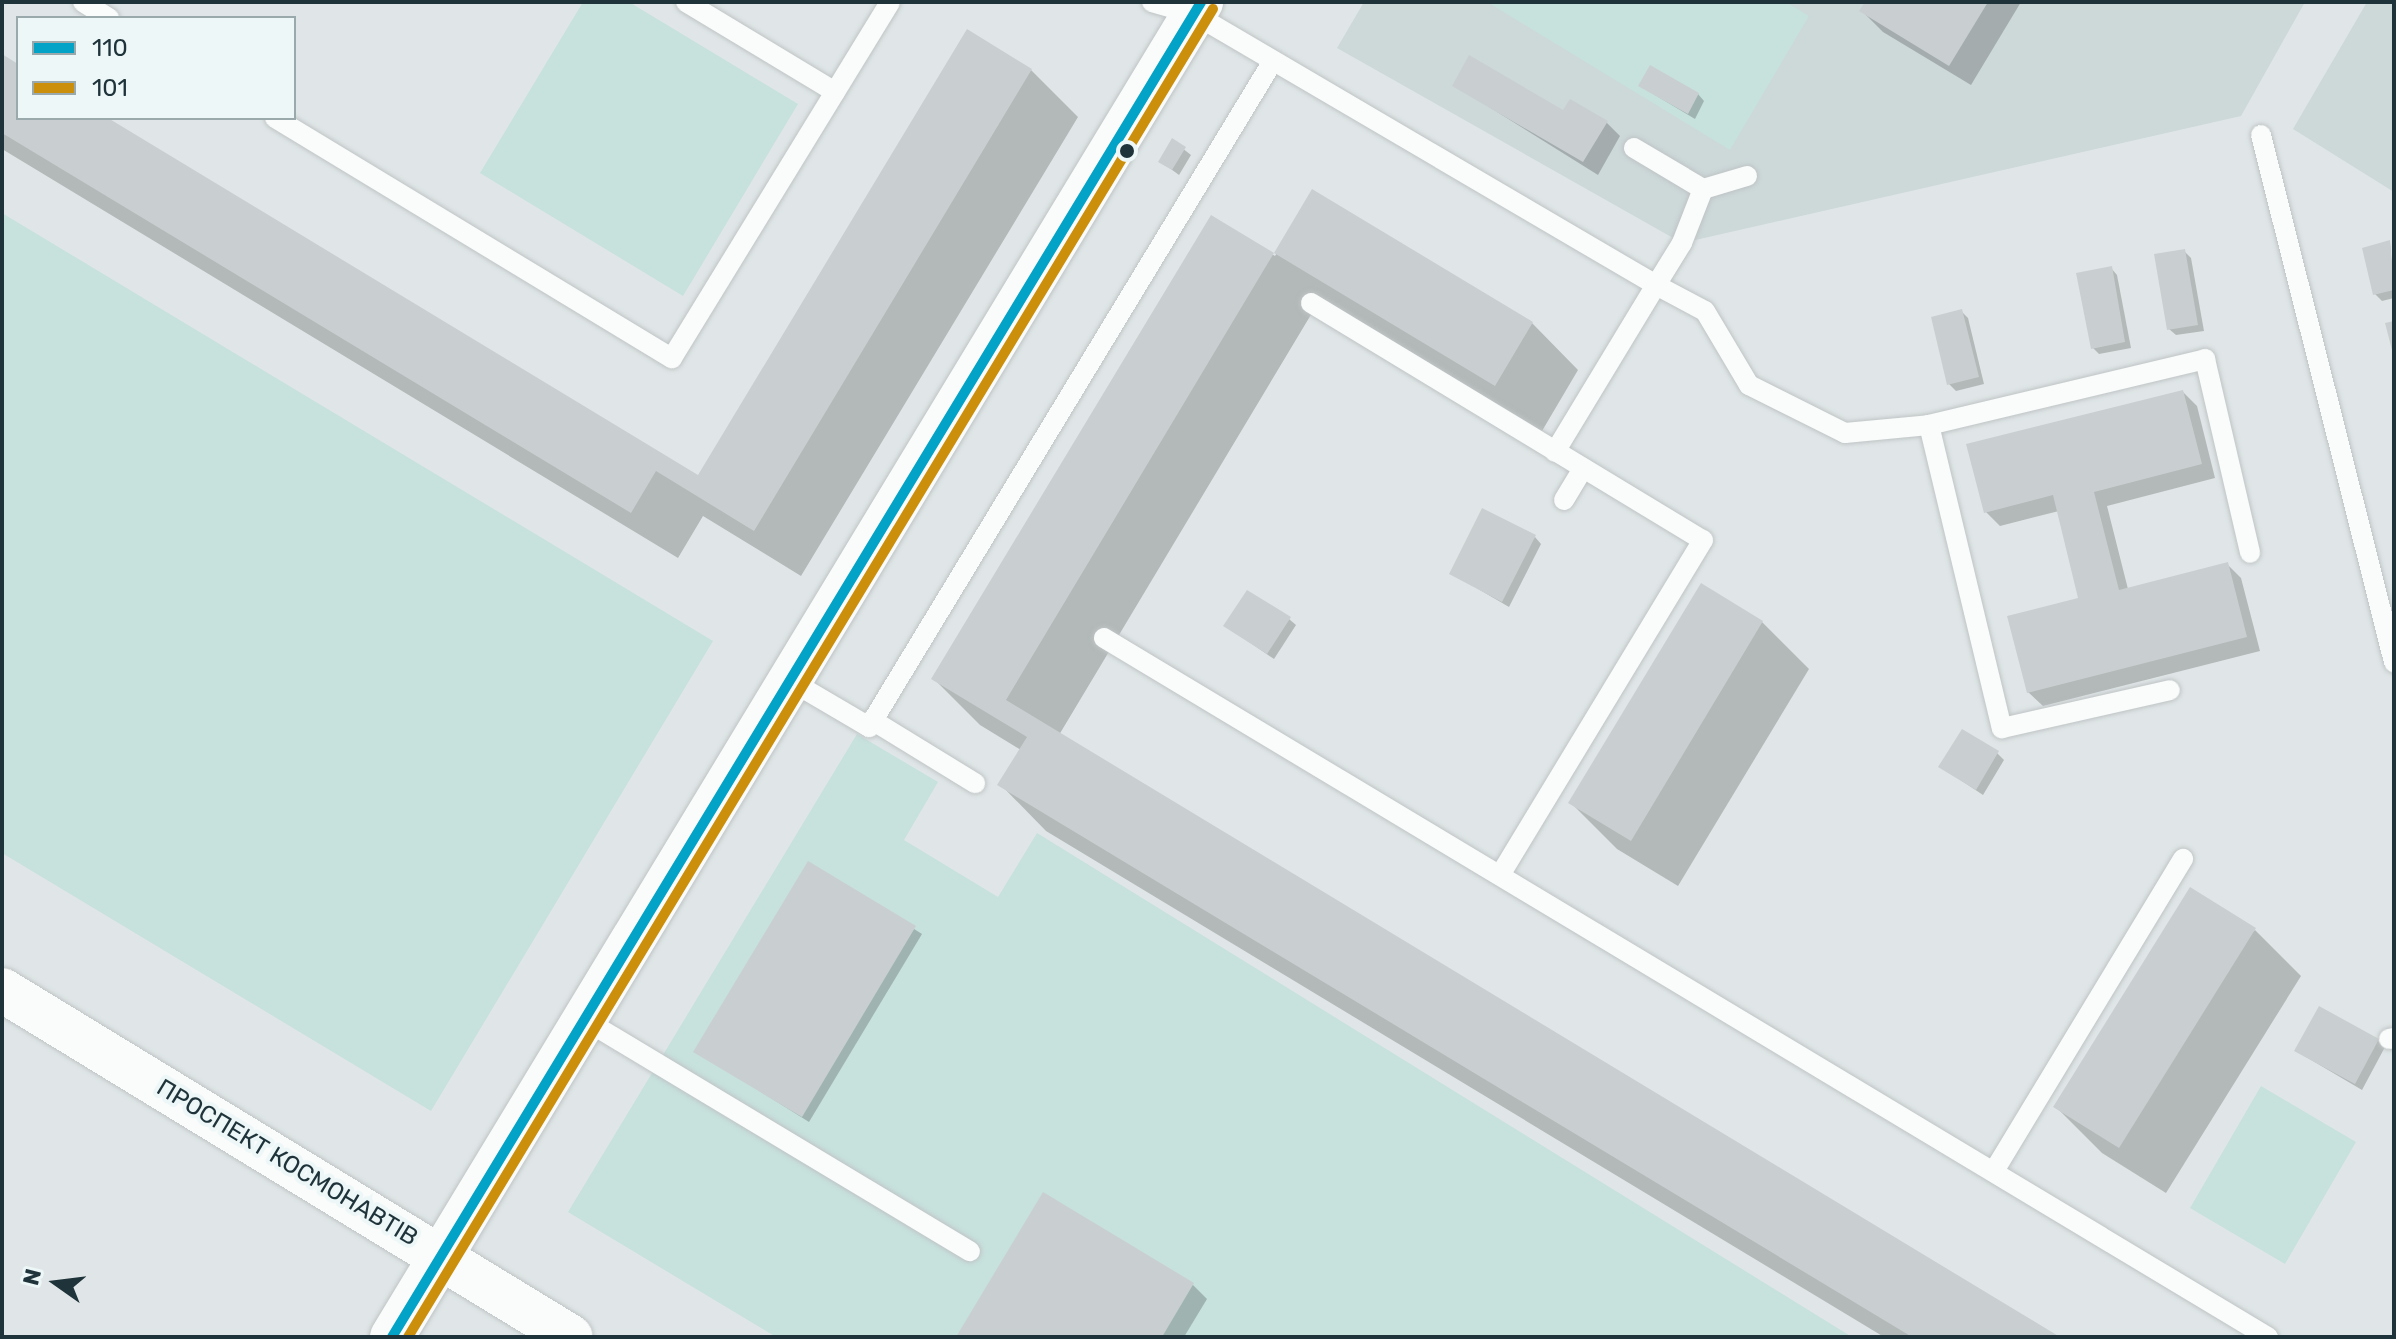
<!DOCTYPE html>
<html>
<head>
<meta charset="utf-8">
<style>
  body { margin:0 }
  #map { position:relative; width:2396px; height:1339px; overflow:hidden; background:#e0e6e7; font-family:Rubik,sans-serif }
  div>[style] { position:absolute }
  .built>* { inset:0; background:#cdd8d9 }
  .green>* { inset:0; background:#c7e1dd }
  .shadow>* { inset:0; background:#0003 }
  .building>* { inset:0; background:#c9cfd0 }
  .roads { filter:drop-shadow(0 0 2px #bfc4c5) drop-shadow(0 0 2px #bfc4c5) }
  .service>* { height:20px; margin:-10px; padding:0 10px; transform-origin:10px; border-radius:10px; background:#fafbfb }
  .tertiary>* { height:44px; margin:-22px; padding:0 22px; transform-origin:22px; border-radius:22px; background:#fafbfb }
  .secondary>* { height:44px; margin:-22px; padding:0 22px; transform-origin:22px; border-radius:22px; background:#fafbfb }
  .bus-1>* { height:10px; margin:-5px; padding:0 5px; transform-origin:5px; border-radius:5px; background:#02a3c7 }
  .bus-2>* { height:10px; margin:-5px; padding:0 5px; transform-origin:5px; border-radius:5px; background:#cc8f0c }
  .dots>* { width:22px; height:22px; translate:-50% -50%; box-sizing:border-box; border:4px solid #edf7f7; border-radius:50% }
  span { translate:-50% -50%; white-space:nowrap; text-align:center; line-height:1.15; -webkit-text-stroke:8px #edf7f7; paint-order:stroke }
  .street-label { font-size:24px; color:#1e333a }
  .frame { position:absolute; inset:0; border:4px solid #1e333a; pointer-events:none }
  .legend { position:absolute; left:16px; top:16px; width:280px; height:104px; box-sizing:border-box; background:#edf7f7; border:2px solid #9aa9ab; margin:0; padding:10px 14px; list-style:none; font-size:24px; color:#1e333a }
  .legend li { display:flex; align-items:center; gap:16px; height:40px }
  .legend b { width:40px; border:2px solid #9aa9ab }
  .north { position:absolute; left:16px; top:1243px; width:80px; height:80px; -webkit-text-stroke:6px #edf7f7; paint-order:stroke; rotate:284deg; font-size:22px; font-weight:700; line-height:32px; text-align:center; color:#1e333a }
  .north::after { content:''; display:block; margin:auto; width:28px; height:36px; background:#1e333a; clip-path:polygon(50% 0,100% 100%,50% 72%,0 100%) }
</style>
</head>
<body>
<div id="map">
  <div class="built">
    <i style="clip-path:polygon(1364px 2px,2305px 2px,2241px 116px,1682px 243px,1337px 48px)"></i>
    <i style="clip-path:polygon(2367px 2px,2394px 2px,2394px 192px,2293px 129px)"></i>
  </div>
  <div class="green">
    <i style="clip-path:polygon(583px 2px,629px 2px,798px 104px,683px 296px,480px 173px)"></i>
    <i style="clip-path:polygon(1487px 2px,1786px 2px,1809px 16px,1730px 150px)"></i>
    <i style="clip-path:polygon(2px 213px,713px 641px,431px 1111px,2px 853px)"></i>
    <i style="clip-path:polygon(857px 734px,938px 782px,904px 840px,998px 897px,1037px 833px,1852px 1337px,776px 1337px,568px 1212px)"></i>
    <i style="clip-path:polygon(2261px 1086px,2356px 1142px,2285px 1264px,2190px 1208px)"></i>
  </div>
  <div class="shadow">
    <i style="clip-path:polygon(1867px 2px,2021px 2px,1971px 85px,1883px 32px,1862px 11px)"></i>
    <i style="clip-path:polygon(2px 57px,18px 66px,18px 118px,104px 118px,699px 478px,1031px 70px,1078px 117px,801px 576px,703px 516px,678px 558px,2px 149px)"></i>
    <i style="clip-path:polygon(1454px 85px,1606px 122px,1620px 136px,1598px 175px)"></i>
    <i style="clip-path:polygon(1640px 86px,1698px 94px,1704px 101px,1695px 119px)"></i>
    <i style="clip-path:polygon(1173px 141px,1191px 155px,1179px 175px,1160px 161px)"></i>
    <i style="clip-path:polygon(1313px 192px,1532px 323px,1578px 370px,1542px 431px,1321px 298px,1059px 735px,2057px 1337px,1884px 1337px,1046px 831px,1000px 784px,1021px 750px,980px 725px,934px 679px,1212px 217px,1275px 256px)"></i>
    <i style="clip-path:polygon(2390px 242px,2394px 298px,2382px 301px,2375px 294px)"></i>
    <i style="clip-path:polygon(2184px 251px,2191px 258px,2204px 331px,2176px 335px,2169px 329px)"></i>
    <i style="clip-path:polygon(2111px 268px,2117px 275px,2131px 348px,2099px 354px,2093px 348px)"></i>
    <i style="clip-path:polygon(1962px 312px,1968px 318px,1984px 384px,1956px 391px,1949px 384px)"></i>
    <i style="clip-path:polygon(2183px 392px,2197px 406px,2215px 478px,2107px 506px,2128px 589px,2227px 564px,2241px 578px,2260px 651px,2043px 706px,2028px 692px,2081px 599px,2059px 511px,2000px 526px,1986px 512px)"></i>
    <i style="clip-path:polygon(1535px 537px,1541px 544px,1509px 607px,1451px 573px)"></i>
    <i style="clip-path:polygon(1701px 586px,1762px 622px,1809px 669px,1678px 886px,1617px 849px,1571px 803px)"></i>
    <i style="clip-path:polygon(1289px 619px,1296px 625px,1274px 659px,1226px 626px)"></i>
    <i style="clip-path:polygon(1997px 753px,2004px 760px,1983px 795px,1941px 767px)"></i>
    <i style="clip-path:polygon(809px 863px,922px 934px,809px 1122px,696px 1051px)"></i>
    <i style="clip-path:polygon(2255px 930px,2301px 976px,2166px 1193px,2102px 1153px,2056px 1107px)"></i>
    <i style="clip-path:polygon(2378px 1041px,2385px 1047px,2362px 1090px,2296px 1051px)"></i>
    <i style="clip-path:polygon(1193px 1285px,1207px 1299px,1184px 1337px,959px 1337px)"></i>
  </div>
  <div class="building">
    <i style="clip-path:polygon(1865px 2px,1988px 2px,1949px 66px,1859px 11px)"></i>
    <i style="clip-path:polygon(967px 29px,1032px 69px,754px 531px,656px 471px,631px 513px,2px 133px,2px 54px,18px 64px,18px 118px,108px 118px,698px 475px)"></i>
    <i style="clip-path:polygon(1469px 55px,1563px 110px,1570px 99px,1608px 121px,1583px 162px,1452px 86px)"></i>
    <i style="clip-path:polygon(1650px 65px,1699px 93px,1688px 114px,1638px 86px)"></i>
    <i style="clip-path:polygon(1172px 138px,1186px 147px,1172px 170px,1158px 162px)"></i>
    <i style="clip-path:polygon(1312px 189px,1533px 322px,1495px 386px,1274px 253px,1006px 700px,2060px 1337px,1912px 1337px,997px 785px,1027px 737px,931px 679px,1211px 215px,1274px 253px)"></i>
    <i style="clip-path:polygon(2390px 240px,2394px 290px,2373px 295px,2362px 248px)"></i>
    <i style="clip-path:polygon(2185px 249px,2198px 325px,2167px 330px,2154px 254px)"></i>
    <i style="clip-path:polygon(2112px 266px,2125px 342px,2091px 349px,2076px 273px)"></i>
    <i style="clip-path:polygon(1962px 309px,1979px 377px,1947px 385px,1931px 317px)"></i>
    <i style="clip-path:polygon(2394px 321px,2394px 354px,2393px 354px,2385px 323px)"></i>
    <i style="clip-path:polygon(2183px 390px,2202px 464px,2094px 492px,2119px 590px,2228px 562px,2247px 637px,2027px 693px,2007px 616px,2078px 598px,2053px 495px,1984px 513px,1966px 444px)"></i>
    <i style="clip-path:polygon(1482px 508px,1536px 535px,1502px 602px,1449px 574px)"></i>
    <i style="clip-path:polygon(1701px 583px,1763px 621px,1631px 841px,1568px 803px)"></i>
    <i style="clip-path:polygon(1247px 590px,1291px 617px,1267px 654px,1223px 626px)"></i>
    <i style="clip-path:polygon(1962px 729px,1999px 751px,1976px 790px,1938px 767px)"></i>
    <i style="clip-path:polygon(808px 861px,916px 926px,802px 1117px,693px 1052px)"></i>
    <i style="clip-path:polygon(2190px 887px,2256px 928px,2119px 1148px,2053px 1107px)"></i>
    <i style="clip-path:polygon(2319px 1006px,2379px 1039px,2355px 1084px,2294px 1051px)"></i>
    <i style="clip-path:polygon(1043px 1192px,1194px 1283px,1162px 1337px,956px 1337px)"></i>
  </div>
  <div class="roads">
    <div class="service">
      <i style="left:83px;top:2px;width:31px;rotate:32deg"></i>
      <i style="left:686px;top:2px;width:174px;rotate:31.1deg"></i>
      <i style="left:1152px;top:2px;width:44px;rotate:15.9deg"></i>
      <i style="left:1194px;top:14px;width:536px;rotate:30.4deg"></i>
      <i style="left:1656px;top:285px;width:195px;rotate:121.2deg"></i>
      <i style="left:275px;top:118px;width:464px;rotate:31.2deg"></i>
      <i style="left:672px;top:358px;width:417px;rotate:-58.5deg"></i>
      <i style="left:2261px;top:135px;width:544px;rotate:75.84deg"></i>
      <i style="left:1634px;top:148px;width:80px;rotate:30.7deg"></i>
      <i style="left:1747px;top:176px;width:46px;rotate:163.5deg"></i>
      <i style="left:1703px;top:189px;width:58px;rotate:111.3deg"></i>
      <i style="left:1682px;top:243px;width:49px;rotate:121.8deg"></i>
      <i style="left:1656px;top:285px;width:55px;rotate:28deg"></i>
      <i style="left:1705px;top:311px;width:86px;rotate:59.3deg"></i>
      <i style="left:1749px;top:385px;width:107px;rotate:26.6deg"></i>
      <i style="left:1845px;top:433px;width:84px;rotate:-5.4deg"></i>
      <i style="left:1929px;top:425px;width:312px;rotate:76.5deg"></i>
      <i style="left:2002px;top:728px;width:172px;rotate:-12.7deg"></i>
      <i style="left:1311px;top:303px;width:458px;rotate:31.2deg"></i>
      <i style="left:1703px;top:540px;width:390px;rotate:121.2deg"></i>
      <i style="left:1929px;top:425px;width:284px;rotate:-13.4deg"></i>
      <i style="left:2205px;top:359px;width:199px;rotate:76.9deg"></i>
      <i style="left:1564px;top:500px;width:37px;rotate:-59deg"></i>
      <i style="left:1104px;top:638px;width:1358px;rotate:30.99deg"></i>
      <i style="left:789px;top:680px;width:93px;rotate:30.4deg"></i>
      <i style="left:869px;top:727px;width:779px;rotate:-58.76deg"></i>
      <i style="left:872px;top:720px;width:121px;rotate:31.5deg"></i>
      <i style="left:585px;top:1020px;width:449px;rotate:31deg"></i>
      <i style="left:2389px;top:1039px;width:5px;rotate:-11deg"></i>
      <i style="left:1994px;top:1171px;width:365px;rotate:-58.8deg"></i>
    </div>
    <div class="tertiary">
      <i style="left:392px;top:1337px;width:1561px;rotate:-58.78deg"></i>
    </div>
    <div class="secondary">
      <i style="left:2px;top:990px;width:666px;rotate:31.38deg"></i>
    </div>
  </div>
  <div class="bus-1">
    <i style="left:392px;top:1337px;width:1561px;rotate:-58.78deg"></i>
  </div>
  <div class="bus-2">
    <i style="left:408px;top:1337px;width:1553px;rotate:-58.78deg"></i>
  </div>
  <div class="dots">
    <i style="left:1127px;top:151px;background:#1e333a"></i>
  </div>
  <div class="street-label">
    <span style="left:287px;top:1163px;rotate:31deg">ПРОСПЕКТ КОСМОНАВТІВ</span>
  </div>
  <div class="frame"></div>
  <ul class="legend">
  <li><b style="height:10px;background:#02a3c7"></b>110</li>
  <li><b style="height:10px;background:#cc8f0c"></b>101</li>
  </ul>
  <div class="north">N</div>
</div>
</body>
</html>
